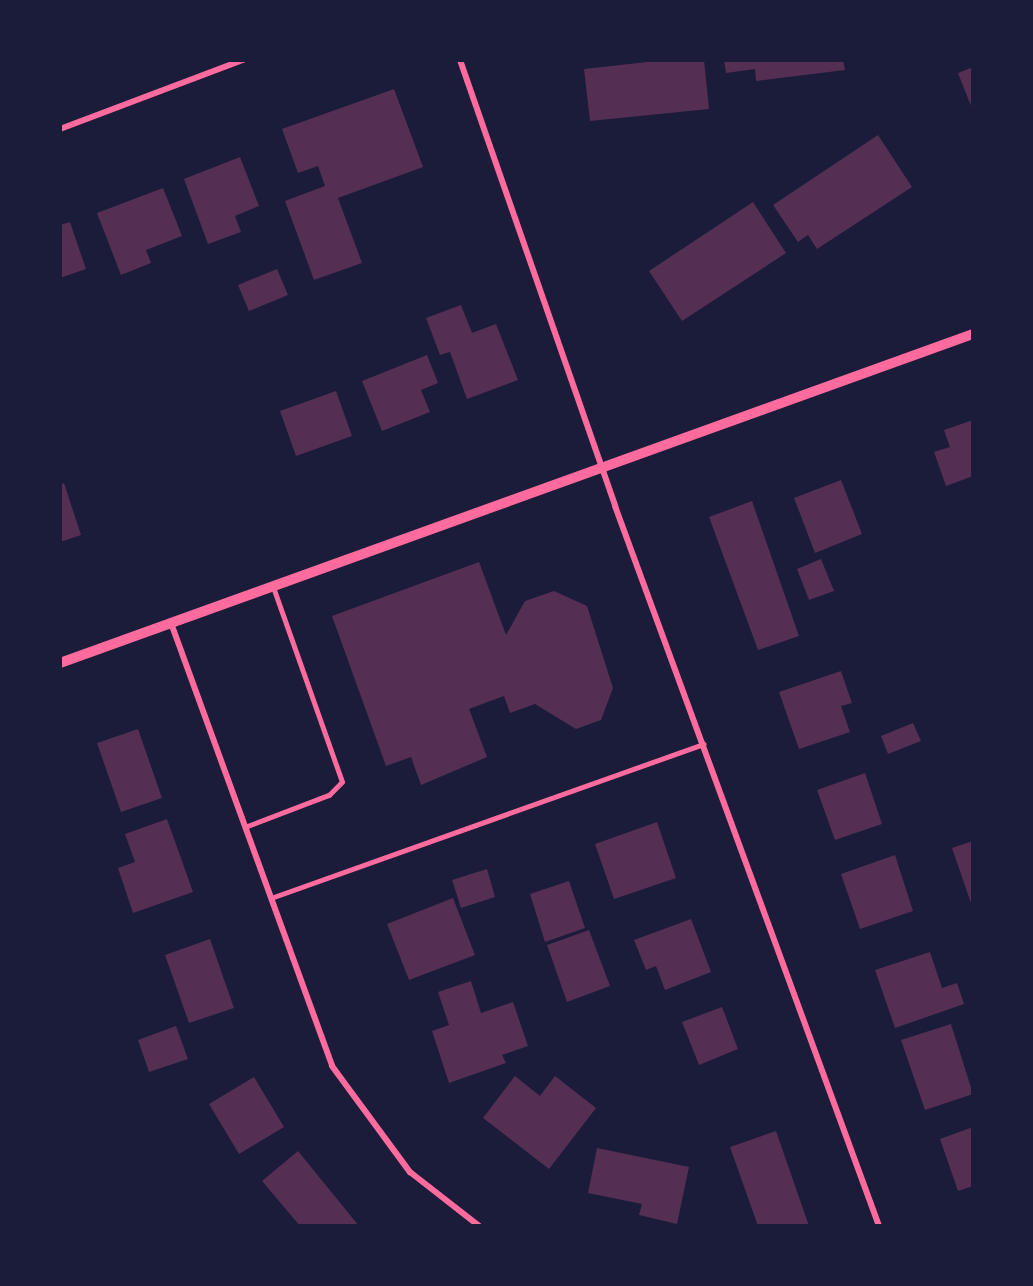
<!DOCTYPE html>
<html>
<head>
<meta charset="utf-8">
<style>
  body { margin:0 }
  #map { position:relative; width:1033px; height:1286px; overflow:hidden; background:#1b1b3a; font-family:"Work Sans",sans-serif }
  div>[style] { position:absolute }
  .building>* { inset:0; background:#542f53 }
  .service>* { height:4.5px; margin:-2.25px; padding:0 2.25px; transform-origin:2.25px; border-radius:2.25px; background:#ff6b9d }
  .minor>* { height:6px; margin:-3px; padding:0 3px; transform-origin:3px; border-radius:3px; background:#ff6b9d }
  .tertiary>* { height:10px; margin:-5px; padding:0 5px; transform-origin:5px; border-radius:5px; background:#ff6b9d }
  span { translate:-50% -50%; white-space:nowrap; text-align:center; line-height:1.15; -webkit-text-stroke:5px #1b1b3a; paint-order:stroke }
  .frame { position:absolute; inset:0; border:62px solid #1b1b3a; pointer-events:none }
</style>
</head>
<body>
<div id="map">
  <div class="building">
    <i style="clip-path:polygon(665px 60px,704px 60px,709px 109px,590px 121px,584px 69px)"></i>
    <i style="clip-path:polygon(724px 60px,843px 60px,845px 70px,756px 81px,755px 69px,726px 73px)"></i>
    <i style="clip-path:polygon(973px 67px,973px 111px,958px 73px)"></i>
    <i style="clip-path:polygon(394px 89px,423px 167px,338px 198px,362px 263px,314px 280px,285px 201px,325px 186px,318px 166px,298px 173px,282px 129px)"></i>
    <i style="clip-path:polygon(878px 135px,912px 187px,817px 249px,808px 235px,798px 242px,773px 205px)"></i>
    <i style="clip-path:polygon(240px 157px,259px 206px,235px 216px,241px 232px,208px 244px,184px 179px)"></i>
    <i style="clip-path:polygon(163px 188px,182px 236px,146px 250px,151px 263px,121px 275px,97px 213px)"></i>
    <i style="clip-path:polygon(753px 202px,786px 253px,682px 321px,649px 271px)"></i>
    <i style="clip-path:polygon(70px 222px,86px 269px,60px 278px,60px 225px)"></i>
    <i style="clip-path:polygon(277px 269px,288px 295px,249px 311px,238px 285px)"></i>
    <i style="clip-path:polygon(461px 305px,472px 333px,496px 324px,518px 380px,467px 399px,450px 352px,440px 355px,426px 318px)"></i>
    <i style="clip-path:polygon(427px 355px,438px 383px,421px 390px,430px 412px,382px 431px,362px 381px)"></i>
    <i style="clip-path:polygon(336px 391px,352px 436px,296px 456px,280px 411px)"></i>
    <i style="clip-path:polygon(973px 420px,973px 476px,946px 486px,934px 452px,950px 447px,944px 430px)"></i>
    <i style="clip-path:polygon(841px 480px,862px 534px,815px 553px,794px 498px)"></i>
    <i style="clip-path:polygon(64px 483px,81px 535px,60px 542px,60px 485px)"></i>
    <i style="clip-path:polygon(752px 501px,799px 636px,758px 650px,709px 517px)"></i>
    <i style="clip-path:polygon(821px 559px,834px 591px,809px 600px,797px 569px)"></i>
    <i style="clip-path:polygon(479px 562px,506px 635px,525px 601px,554px 591px,587px 606px,613px 688px,601px 720px,576px 729px,535px 704px,510px 713px,504px 696px,469px 709px,487px 757px,421px 785px,411px 757px,386px 766px,332px 616px)"></i>
    <i style="clip-path:polygon(841px 671px,852px 703px,841px 706px,850px 732px,799px 749px,779px 692px)"></i>
    <i style="clip-path:polygon(913px 723px,921px 741px,888px 754px,881px 736px)"></i>
    <i style="clip-path:polygon(138px 729px,162px 798px,121px 812px,97px 743px)"></i>
    <i style="clip-path:polygon(865px 773px,882px 824px,835px 840px,817px 790px)"></i>
    <i style="clip-path:polygon(167px 819px,193px 892px,133px 913px,118px 868px,135px 862px,125px 834px)"></i>
    <i style="clip-path:polygon(657px 822px,676px 878px,614px 899px,595px 844px)"></i>
    <i style="clip-path:polygon(973px 841px,973px 909px,952px 848px)"></i>
    <i style="clip-path:polygon(895px 855px,913px 911px,860px 929px,841px 874px)"></i>
    <i style="clip-path:polygon(487px 869px,495px 897px,461px 908px,452px 880px)"></i>
    <i style="clip-path:polygon(569px 881px,585px 928px,545px 942px,530px 894px)"></i>
    <i style="clip-path:polygon(453px 898px,475px 955px,409px 980px,387px 924px)"></i>
    <i style="clip-path:polygon(691px 919px,711px 972px,665px 990px,656px 966px,646px 970px,634px 940px)"></i>
    <i style="clip-path:polygon(589px 930px,610px 986px,567px 1002px,547px 945px)"></i>
    <i style="clip-path:polygon(210px 939px,234px 1008px,189px 1023px,165px 955px)"></i>
    <i style="clip-path:polygon(930px 952px,942px 988px,957px 983px,964px 1004px,895px 1028px,875px 970px)"></i>
    <i style="clip-path:polygon(471px 981px,481px 1013px,513px 1002px,528px 1046px,502px 1055px,506px 1063px,449px 1083px,432px 1031px,449px 1025px,438px 992px)"></i>
    <i style="clip-path:polygon(722px 1007px,738px 1049px,699px 1065px,682px 1022px)"></i>
    <i style="clip-path:polygon(951px 1024px,973px 1094px,925px 1110px,901px 1040px)"></i>
    <i style="clip-path:polygon(176px 1026px,188px 1059px,149px 1072px,138px 1040px)"></i>
    <i style="clip-path:polygon(515px 1076px,540px 1096px,555px 1076px,596px 1108px,549px 1169px,483px 1118px)"></i>
    <i style="clip-path:polygon(254px 1077px,284px 1127px,239px 1154px,209px 1104px)"></i>
    <i style="clip-path:polygon(973px 1127px,973px 1186px,958px 1191px,940px 1139px)"></i>
    <i style="clip-path:polygon(776px 1131px,809px 1226px,758px 1226px,730px 1147px)"></i>
    <i style="clip-path:polygon(597px 1148px,689px 1167px,677px 1224px,639px 1215px,642px 1204px,588px 1193px)"></i>
    <i style="clip-path:polygon(298px 1151px,359px 1226px,300px 1226px,262px 1181px)"></i>
  </div>
  <div class="service">
    <i style="left:245px;top:827px;width:90px;rotate:-20.9deg"></i>
    <i style="left:329px;top:795px;width:18px;rotate:-45deg"></i>
    <i style="left:342px;top:782px;width:207px;rotate:-109.5deg"></i>
    <i style="left:271px;top:898px;width:459px;rotate:-19.6deg"></i>
  </div>
  <div class="minor">
    <i style="left:460px;top:60px;width:472px;rotate:70.8deg"></i>
    <i style="left:615px;top:506px;width:767px;rotate:69.86deg"></i>
    <i style="left:60px;top:129px;width:196px;rotate:-20.7deg"></i>
    <i style="left:171px;top:623px;width:471px;rotate:70deg"></i>
    <i style="left:332px;top:1066px;width:132px;rotate:53.7deg"></i>
    <i style="left:410px;top:1172px;width:88px;rotate:38deg"></i>
  </div>
  <div class="tertiary">
    <i style="left:60px;top:663px;width:970px;rotate:-19.82deg"></i>
  </div>
  <div class="frame"></div>
</div>
</body>
</html>
